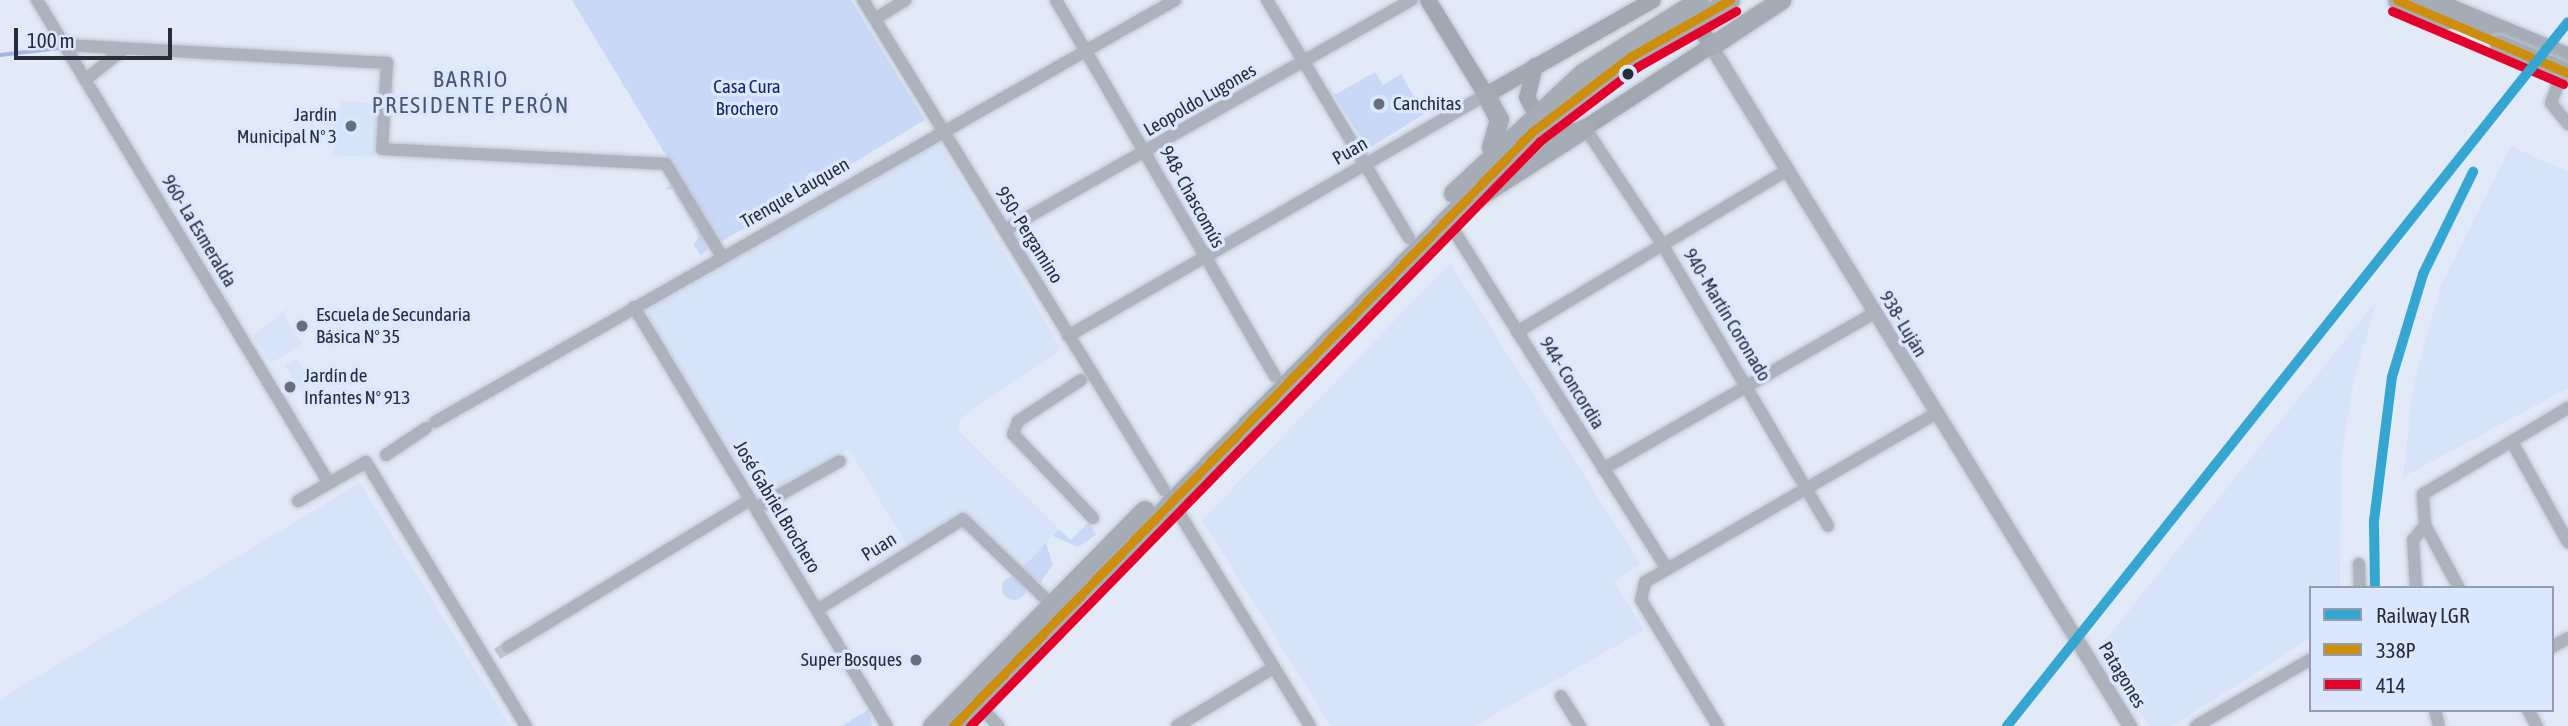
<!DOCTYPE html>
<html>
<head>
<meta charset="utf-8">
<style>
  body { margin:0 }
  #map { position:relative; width:2568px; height:726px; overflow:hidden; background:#e2eaf7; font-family:"Asap Condensed",sans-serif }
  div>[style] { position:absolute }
  .built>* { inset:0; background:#d7e3f9 }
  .green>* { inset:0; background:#c9d8f6 }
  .round { border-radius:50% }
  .stream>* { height:3.5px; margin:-1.75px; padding:0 1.75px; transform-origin:1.75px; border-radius:1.75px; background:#a2b7e0 }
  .minor-tunnel>* { height:12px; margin-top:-6px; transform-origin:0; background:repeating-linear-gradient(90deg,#bdc4d1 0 12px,transparent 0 18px) }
  .roads { filter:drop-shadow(0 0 2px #bec5cf) drop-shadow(0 0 2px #bec5cf) }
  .minor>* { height:12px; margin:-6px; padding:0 6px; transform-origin:6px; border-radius:6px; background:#adb3bc }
  .tertiary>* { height:14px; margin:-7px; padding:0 7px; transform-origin:7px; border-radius:7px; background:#adb3bc }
  .secondary>* { height:16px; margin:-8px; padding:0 8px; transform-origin:8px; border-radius:8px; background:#a2a8b2 }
  .primary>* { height:19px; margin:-9.5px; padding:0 9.5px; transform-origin:9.5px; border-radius:9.5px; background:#a6acb6 }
  .bridges { filter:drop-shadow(0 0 2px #bec5cf) drop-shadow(0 0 2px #bec5cf) }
  .primary-bridge>* { height:19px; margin:-9.5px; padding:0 9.5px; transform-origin:9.5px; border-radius:9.5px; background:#a6acb6 }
  .bus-1>* { height:9px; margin:-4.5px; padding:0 4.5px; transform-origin:4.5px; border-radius:4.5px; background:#cd8e0b }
  .bus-2>* { height:9px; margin:-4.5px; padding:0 4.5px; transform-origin:4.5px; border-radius:4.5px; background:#e4002b }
  .rail-1>* { height:10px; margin:-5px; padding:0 5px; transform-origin:5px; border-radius:5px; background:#35a6d2 }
  .dots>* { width:19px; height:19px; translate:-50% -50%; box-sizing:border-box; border:4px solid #dae7ff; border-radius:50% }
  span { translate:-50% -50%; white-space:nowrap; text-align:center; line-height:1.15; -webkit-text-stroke:7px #dae7ff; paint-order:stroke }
  .park-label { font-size:19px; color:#0e2967 }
  .street-label { font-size:19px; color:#272d38 }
  .poi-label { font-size:19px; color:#272d38 }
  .left { translate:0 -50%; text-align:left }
  .right { translate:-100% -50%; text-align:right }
  .quarter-label { font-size:23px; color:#4a566f; letter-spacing:2px }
  .legend { position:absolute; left:2309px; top:586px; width:245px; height:126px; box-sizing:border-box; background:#dae7ff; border:2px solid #929daf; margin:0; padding:9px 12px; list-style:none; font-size:21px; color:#272d38 }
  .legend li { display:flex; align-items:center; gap:14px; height:35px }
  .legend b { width:35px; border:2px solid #929daf }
  .scale { position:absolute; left:14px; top:28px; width:158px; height:32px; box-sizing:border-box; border:4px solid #272d38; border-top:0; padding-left:9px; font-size:21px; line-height:24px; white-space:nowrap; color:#272d38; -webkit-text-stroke:5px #dae7ff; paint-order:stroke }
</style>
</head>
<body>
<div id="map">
  <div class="built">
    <i style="clip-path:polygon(341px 101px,377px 103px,375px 157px,333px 155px,334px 144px,325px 143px,326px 108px,340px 108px)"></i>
    <i style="clip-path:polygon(932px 145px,942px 147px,1061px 349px,960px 419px,958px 430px,1059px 529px,1022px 568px,965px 511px,908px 547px,849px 449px,767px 496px,756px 491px,647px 319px,649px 309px)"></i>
    <i style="clip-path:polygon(2511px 146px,2568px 172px,2568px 388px,2403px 477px,2414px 381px,2441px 286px)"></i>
    <i style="clip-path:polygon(1450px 263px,1640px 564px,1614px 581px,1644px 630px,1474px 726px,1331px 726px,1202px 520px)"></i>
    <i style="clip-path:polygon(2377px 300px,2354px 379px,2341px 459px,2340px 588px,2311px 588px,2311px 638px,2172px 726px,2150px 726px,2099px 648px)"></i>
    <i style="clip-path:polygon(296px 301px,283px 314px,302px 344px,271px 363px,253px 336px)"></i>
    <i style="clip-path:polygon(296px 358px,311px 383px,303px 388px,307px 401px,285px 365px)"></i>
    <i style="clip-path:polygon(360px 483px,510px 726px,0 726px,0 699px)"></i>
  </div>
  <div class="green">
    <i style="clip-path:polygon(572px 0,851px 0,925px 120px,823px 181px,813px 171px,806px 176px,810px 189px,719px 243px)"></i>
    <i style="clip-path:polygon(1375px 72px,1383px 85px,1401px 74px,1424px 114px,1368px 149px,1334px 95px)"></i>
    <i style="clip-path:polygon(673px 184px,709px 247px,701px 256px,694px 245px,699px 236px,672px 189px,664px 190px)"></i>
    <i style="clip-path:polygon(1089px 522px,1096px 535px,1078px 547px,1053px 536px,1059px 529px,1071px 540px)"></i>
    <i style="clip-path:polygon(1046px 543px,1053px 565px,1040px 583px,1022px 568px)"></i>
    <i class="round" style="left:1002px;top:576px;width:24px;height:24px"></i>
    <i style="clip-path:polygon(869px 709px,872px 726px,841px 726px)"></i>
  </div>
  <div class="stream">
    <i style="left:0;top:55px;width:60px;rotate:-6.7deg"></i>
  </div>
  <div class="minor-tunnel">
    <i style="left:497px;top:654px;width:13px;rotate:-32deg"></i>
  </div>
  <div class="roads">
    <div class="minor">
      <i style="left:37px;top:0;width:564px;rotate:58.84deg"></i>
      <i style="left:863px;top:0;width:575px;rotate:58.44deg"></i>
      <i style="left:1056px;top:0;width:435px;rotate:59.8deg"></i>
      <i style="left:1267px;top:0;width:277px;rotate:59.2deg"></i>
      <i style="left:875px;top:19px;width:36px;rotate:-32deg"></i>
      <i style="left:65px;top:45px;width:323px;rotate:3.2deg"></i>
      <i style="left:387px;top:63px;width:86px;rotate:93.3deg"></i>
      <i style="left:382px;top:149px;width:284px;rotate:3deg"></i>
      <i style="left:666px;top:164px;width:109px;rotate:58.9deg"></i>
      <i style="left:2565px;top:65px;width:40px;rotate:110.2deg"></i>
      <i style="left:2551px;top:103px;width:27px;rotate:51deg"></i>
      <i style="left:85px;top:80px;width:50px;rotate:-38.5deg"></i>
      <i style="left:1585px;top:128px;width:139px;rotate:56.4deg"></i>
      <i style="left:1662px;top:244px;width:327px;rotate:59.5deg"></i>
      <i style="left:1446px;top:218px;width:413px;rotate:57.8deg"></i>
      <i style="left:1005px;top:230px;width:467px;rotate:-29.5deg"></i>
      <i style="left:634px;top:307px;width:489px;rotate:58.9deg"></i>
      <i style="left:1517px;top:332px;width:316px;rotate:-30.9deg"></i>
      <i style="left:1068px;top:336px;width:482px;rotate:-30deg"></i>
      <i style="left:1081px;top:380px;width:75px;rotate:146.9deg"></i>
      <i style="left:1018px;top:421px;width:14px;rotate:111deg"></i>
      <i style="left:1013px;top:434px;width:116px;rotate:46.4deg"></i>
      <i style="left:435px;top:422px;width:852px;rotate:-29.69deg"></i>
      <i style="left:2512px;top:442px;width:115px;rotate:60.8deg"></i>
      <i style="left:386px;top:455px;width:48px;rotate:-34deg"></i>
      <i style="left:1603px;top:469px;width:313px;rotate:-29.9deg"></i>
      <i style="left:1171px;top:500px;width:265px;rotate:58.4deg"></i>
      <i style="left:298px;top:501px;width:78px;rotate:-29.8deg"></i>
      <i style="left:366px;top:462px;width:309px;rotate:58.8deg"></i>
      <i style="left:756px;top:508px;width:96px;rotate:-29.2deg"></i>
      <i style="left:2359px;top:564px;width:24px;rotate:88deg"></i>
      <i style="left:2416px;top:588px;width:48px;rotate:-93.6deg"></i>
      <i style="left:2413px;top:540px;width:19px;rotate:-51deg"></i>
      <i style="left:2459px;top:588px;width:72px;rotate:-118.4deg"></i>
      <i style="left:2425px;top:525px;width:31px;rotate:-94deg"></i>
      <i style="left:2423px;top:494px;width:169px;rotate:-30.7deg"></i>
      <i style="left:817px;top:610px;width:172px;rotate:-31.9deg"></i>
      <i style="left:963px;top:519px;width:122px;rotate:44deg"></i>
      <i style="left:508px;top:647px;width:283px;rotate:-31.3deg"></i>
      <i style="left:2552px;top:647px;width:18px;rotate:-29deg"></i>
      <i style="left:1561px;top:696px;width:36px;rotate:58deg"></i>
      <i style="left:976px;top:702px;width:33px;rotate:47deg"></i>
      <i style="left:2435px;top:710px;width:16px;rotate:76deg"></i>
      <i style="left:2528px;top:710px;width:18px;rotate:61deg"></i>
      <i style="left:1177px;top:726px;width:112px;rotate:-31.1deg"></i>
      <i style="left:1718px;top:726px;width:148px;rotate:-121.4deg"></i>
      <i style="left:1641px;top:600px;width:18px;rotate:-77deg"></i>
      <i style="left:1645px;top:582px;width:337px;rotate:-30.1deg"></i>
      <i style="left:2196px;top:726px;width:133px;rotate:-30.2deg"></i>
    </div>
    <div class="tertiary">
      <i style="left:1711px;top:46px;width:799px;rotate:58.36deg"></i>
    </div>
    <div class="secondary">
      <i style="left:1428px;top:0;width:111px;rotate:58.6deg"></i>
      <i style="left:1486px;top:95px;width:192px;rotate:-29.6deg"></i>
      <i style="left:1535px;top:66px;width:32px;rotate:104deg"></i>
      <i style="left:1527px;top:97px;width:30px;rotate:63deg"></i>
      <i style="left:1541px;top:124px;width:27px;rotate:22deg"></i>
      <i style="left:1566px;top:134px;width:20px;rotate:-18deg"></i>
      <i style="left:1585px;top:128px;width:150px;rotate:-33.1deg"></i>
      <i style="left:1711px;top:46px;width:41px;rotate:-121deg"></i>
    </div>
    <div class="primary">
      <i style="left:2397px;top:0;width:52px;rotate:22.6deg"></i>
      <i style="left:2430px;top:0;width:149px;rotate:22.4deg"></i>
      <i style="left:1711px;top:46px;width:84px;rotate:-33.3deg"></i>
      <i style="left:1486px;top:95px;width:27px;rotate:62deg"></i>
      <i style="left:1499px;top:119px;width:29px;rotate:106deg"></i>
      <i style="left:1453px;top:193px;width:176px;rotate:-42.9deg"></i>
      <i style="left:1582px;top:73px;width:138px;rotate:-32deg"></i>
      <i style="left:1479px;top:196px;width:126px;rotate:-32.7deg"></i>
      <i style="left:932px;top:726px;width:303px;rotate:-45.5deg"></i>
      <i style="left:953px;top:726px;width:830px;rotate:-45.73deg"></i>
      <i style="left:1532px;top:132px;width:123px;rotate:-37.4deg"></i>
      <i style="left:1630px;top:57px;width:115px;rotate:-29.7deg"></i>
    </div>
  </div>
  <div class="bridges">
    <div class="primary-bridge">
      <i style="left:2499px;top:44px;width:75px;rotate:22.8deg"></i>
    </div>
  </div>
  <div class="bus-1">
    <i style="left:2397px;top:0;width:186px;rotate:23.1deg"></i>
    <i style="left:953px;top:726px;width:830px;rotate:-45.73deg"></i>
    <i style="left:1532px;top:132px;width:123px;rotate:-37.4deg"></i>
    <i style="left:1630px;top:57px;width:115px;rotate:-29.7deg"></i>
  </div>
  <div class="bus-2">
    <i style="left:2392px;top:11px;width:186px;rotate:23.1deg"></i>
    <i style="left:970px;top:726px;width:817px;rotate:-45.74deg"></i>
    <i style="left:1540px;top:141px;width:122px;rotate:-37.3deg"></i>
    <i style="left:1637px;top:67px;width:114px;rotate:-29.5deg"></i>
  </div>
  <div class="rail-1">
    <i style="left:2375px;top:588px;width:67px;rotate:-90.9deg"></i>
    <i style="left:2374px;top:521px;width:145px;rotate:-82.9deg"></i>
    <i style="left:2392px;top:377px;width:108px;rotate:-73.2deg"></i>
    <i style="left:2423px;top:274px;width:114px;rotate:-63.9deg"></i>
    <i style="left:2007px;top:726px;width:900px;rotate:-51.45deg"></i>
  </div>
  <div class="dots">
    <i style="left:1628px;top:74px;background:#272d38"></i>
    <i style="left:1379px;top:104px;background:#686f7b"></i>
    <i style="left:351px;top:126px;background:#686f7b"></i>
    <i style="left:302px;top:326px;background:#686f7b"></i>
    <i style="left:290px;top:387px;background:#686f7b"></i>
    <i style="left:916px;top:660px;background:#686f7b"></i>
  </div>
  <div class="park-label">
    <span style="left:747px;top:98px">Casa Cura<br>Brochero</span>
  </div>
  <div class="street-label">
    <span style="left:1200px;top:100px;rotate:-30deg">Leopoldo Lugones</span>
    <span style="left:1350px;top:151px;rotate:-30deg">Puan</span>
    <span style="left:795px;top:193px;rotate:-30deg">Trenque Lauquen</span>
    <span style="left:1192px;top:197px;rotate:61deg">948- Chascomús</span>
    <span style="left:199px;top:231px;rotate:59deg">960- La Esmeralda</span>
    <span style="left:1029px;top:235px;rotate:58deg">950- Pergamino</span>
    <span style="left:1727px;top:315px;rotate:59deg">940- Martín Coronado</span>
    <span style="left:1903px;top:324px;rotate:59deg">938- Luján</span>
    <span style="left:1572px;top:383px;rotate:58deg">944- Concordia</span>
    <span style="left:777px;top:507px;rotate:59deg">José Gabriel Brochero</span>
    <span style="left:879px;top:547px;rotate:-32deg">Puan</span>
    <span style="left:2122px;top:675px;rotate:59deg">Patagones</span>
  </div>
  <div class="poi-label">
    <span class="left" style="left:1393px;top:104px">Canchitas</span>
    <span class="right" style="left:337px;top:126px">Jardín<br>Municipal N° 3</span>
    <span class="left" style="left:316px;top:326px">Escuela de Secundaria<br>Básica N° 35</span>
    <span class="left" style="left:304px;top:387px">Jardín de<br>Infantes N° 913</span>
    <span class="right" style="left:902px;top:660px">Super Bosques</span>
  </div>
  <div class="quarter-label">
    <span style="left:471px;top:92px">BARRIO<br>PRESIDENTE PERÓN</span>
  </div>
  <ul class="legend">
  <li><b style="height:9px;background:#35a6d2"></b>Railway LGR</li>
  <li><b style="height:9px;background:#cd8e0b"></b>338P</li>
  <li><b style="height:9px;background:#e4002b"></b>414</li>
  </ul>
  <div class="scale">100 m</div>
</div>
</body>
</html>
